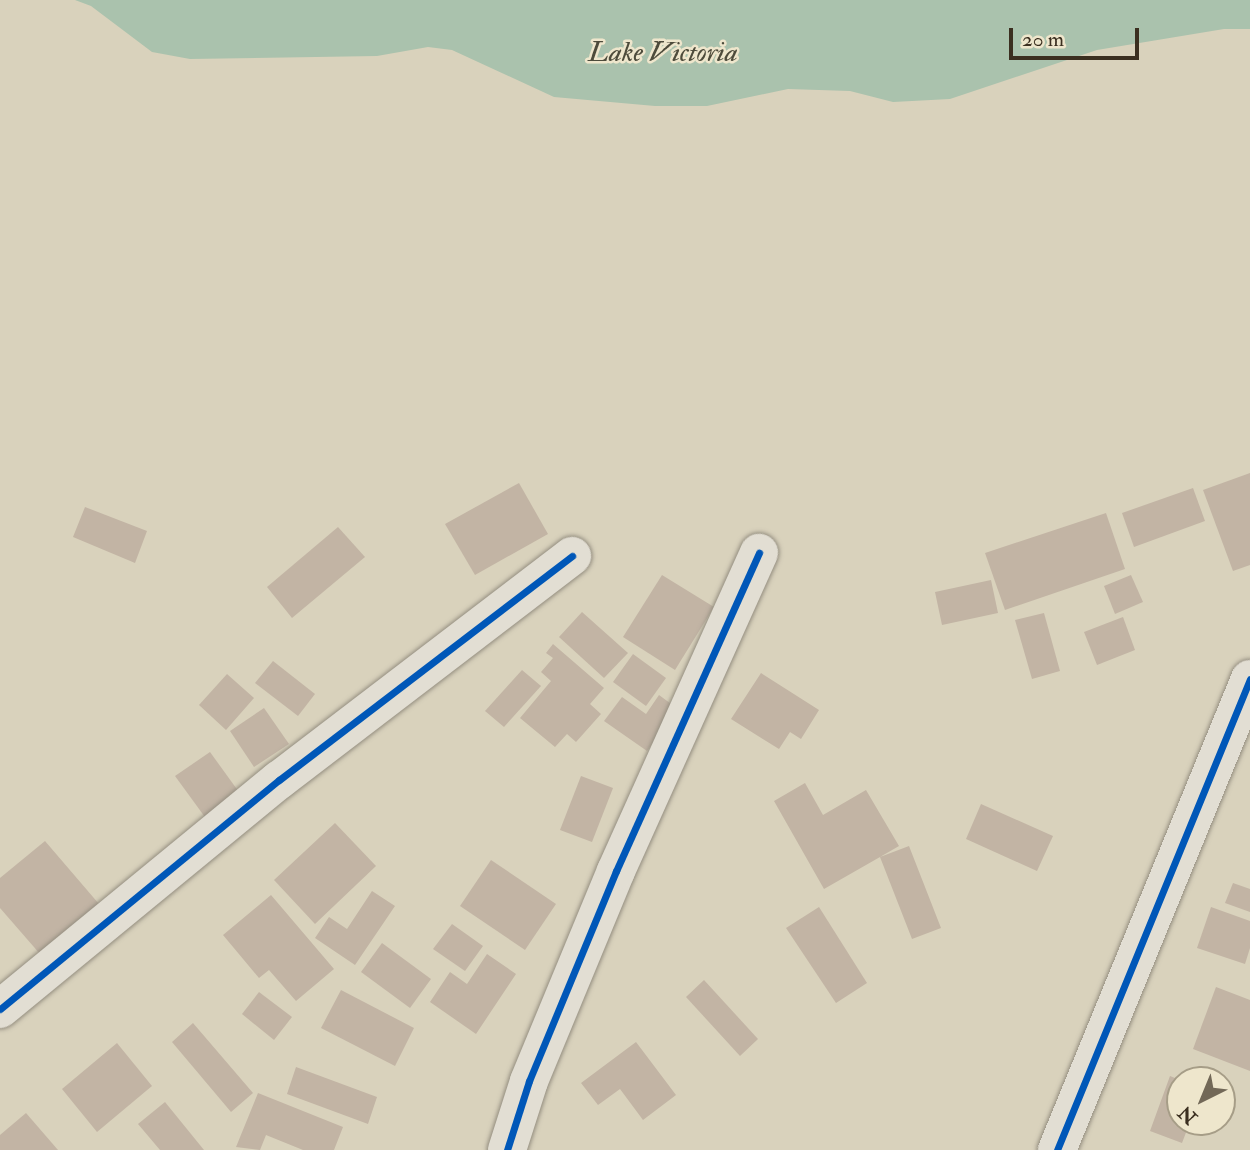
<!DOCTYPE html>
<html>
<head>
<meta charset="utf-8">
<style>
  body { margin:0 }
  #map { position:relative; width:1250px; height:1150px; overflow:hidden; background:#d9d2bc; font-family:"IM FELL Double Pica",serif }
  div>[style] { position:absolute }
  .water>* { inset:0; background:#aac2ad }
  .building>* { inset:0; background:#c2b4a4 }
  .roads { filter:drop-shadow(0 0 2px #948e80) drop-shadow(0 0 2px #948e80) }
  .street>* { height:38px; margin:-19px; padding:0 19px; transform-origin:19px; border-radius:19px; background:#e2ded3 }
  .cycleway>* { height:7px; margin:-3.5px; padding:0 3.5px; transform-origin:3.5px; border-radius:3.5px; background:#0057b8 }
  span { translate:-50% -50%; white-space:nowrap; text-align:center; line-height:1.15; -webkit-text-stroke:5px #eee6cc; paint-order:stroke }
  .water-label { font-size:28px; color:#4d4b3b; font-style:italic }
  .north { position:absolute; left:1166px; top:1066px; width:70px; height:70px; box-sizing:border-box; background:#eee6cc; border:2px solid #a69d87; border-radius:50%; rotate:223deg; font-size:19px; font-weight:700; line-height:28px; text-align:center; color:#3b2f20 }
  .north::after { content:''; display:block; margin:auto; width:24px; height:32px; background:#726857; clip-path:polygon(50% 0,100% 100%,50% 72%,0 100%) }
  .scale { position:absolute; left:1009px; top:28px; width:130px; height:32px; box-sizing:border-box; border:4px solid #3b2f20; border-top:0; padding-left:9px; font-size:21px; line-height:24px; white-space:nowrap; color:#3b2f20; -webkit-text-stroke:5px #eee6cc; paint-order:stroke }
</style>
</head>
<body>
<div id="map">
  <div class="water">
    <i style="clip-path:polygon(75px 0,1250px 0,1250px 29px,1224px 29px,1097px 50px,950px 99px,893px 102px,850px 91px,788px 89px,707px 106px,655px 106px,554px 97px,452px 50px,428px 47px,377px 56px,190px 59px,152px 52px,91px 6px)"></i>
  </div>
  <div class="building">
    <i style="clip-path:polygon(1250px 473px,1250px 565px,1233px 571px,1203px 490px)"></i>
    <i style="clip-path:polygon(519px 483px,548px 534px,475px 575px,445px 524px)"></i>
    <i style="clip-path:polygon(1193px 488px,1205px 521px,1134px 547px,1122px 513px)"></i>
    <i style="clip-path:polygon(85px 507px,147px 531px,135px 563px,73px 537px)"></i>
    <i style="clip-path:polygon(1106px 513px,1125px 569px,1005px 610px,985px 553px)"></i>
    <i style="clip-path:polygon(338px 527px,365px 557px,292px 618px,267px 587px)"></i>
    <i style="clip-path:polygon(662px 575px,714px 607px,675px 670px,623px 637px)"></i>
    <i style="clip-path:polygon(1131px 575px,1143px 602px,1115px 614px,1104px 586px)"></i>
    <i style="clip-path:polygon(991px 580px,998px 613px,942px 625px,935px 592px)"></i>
    <i style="clip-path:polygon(582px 612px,628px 653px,604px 678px,559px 637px)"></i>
    <i style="clip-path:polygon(1044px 613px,1060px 671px,1032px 679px,1015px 620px)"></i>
    <i style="clip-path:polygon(1123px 617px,1135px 650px,1097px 665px,1084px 632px)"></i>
    <i style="clip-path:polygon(553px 644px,604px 688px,590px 704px,601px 714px,576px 742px,567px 734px,555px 747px,520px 718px,551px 681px,541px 672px,553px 658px,546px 653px)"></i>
    <i style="clip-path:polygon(633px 654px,666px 678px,646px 706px,613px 682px)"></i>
    <i style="clip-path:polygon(273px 661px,315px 694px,298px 716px,255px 683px)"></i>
    <i style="clip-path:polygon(522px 670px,541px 686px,504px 727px,485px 711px)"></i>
    <i style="clip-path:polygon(761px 673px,819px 710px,801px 739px,790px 732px,779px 749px,731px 719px)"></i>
    <i style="clip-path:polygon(227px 674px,254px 698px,226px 730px,199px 705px)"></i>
    <i style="clip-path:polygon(659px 695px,678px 709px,647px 751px,604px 721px,622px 697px,646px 714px)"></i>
    <i style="clip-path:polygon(264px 708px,289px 744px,254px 767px,230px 731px)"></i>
    <i style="clip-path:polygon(210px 752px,244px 799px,210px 824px,175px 776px)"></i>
    <i style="clip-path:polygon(581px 776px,613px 788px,592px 842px,560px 830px)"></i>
    <i style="clip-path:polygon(805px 783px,823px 815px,866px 790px,899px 846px,880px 857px,909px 846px,941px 928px,912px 939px,880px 857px,824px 889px,774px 801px)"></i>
    <i style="clip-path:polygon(981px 804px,1053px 836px,1037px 871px,966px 839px)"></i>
    <i style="clip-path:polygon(335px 823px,376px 866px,315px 924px,274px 880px)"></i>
    <i style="clip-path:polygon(45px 841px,99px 904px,40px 954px,0 908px,0 878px)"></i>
    <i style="clip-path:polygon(491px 860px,556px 904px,525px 950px,460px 906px)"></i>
    <i style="clip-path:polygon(1233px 883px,1250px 889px,1250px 912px,1225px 903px)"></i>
    <i style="clip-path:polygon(372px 891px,395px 906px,355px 965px,315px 938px,329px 917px,347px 929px)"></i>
    <i style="clip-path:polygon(271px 895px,334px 969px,296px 1001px,269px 970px,259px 978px,223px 935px)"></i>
    <i style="clip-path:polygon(819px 907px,867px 983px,836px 1003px,786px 928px)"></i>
    <i style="clip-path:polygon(1211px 907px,1250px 921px,1250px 948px,1245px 964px,1197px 948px)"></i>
    <i style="clip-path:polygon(452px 924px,483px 946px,465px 971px,433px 949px)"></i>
    <i style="clip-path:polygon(382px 943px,431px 979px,410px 1008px,361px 972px)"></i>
    <i style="clip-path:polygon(487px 954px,516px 974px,476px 1034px,430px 1002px,450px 972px,467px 984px)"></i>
    <i style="clip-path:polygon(704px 980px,758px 1039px,740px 1056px,686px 997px)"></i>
    <i style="clip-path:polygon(1216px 987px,1250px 1000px,1250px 1071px,1193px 1049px)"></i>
    <i style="clip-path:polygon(341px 990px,414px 1028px,395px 1066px,321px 1028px)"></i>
    <i style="clip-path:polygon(259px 992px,292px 1017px,274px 1040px,242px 1014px)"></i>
    <i style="clip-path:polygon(193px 1023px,253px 1093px,231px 1112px,172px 1042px)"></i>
    <i style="clip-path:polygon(636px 1042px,676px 1095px,643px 1120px,620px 1089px,598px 1105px,581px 1083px)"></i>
    <i style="clip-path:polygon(117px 1043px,152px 1086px,97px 1132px,62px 1089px)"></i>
    <i style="clip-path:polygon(296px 1067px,377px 1097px,368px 1124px,287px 1094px)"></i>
    <i style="clip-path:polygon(1170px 1076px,1180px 1080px,1180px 1122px,1190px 1122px,1182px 1143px,1150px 1131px)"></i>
    <i style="clip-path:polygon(258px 1093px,343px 1127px,334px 1150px,303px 1150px,266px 1135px,260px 1150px,236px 1147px)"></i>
    <i style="clip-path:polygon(165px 1102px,204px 1150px,160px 1150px,138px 1124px)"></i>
    <i style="clip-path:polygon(26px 1113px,58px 1150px,0 1150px,0 1135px)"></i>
  </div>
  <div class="roads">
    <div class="street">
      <i style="left:0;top:1009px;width:361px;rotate:-39.4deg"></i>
      <i style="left:279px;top:780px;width:369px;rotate:-37.4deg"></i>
      <i style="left:507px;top:1150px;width:72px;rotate:-72.3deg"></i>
      <i style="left:529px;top:1081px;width:227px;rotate:-67.5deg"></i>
      <i style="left:616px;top:871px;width:349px;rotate:-65.8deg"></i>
      <i style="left:1057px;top:1150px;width:509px;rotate:-67.72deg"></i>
    </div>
  </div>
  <div class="cycleway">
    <i style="left:0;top:1009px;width:361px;rotate:-39.4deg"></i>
    <i style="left:279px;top:780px;width:369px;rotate:-37.4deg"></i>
    <i style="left:507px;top:1150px;width:72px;rotate:-72.3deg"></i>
    <i style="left:529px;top:1081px;width:227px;rotate:-67.5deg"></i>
    <i style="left:616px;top:871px;width:349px;rotate:-65.8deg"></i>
    <i style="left:1057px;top:1150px;width:509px;rotate:-67.72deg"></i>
  </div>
  <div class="water-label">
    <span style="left:663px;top:53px">Lake Victoria</span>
  </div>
  <div class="north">N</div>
  <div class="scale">20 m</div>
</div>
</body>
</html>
